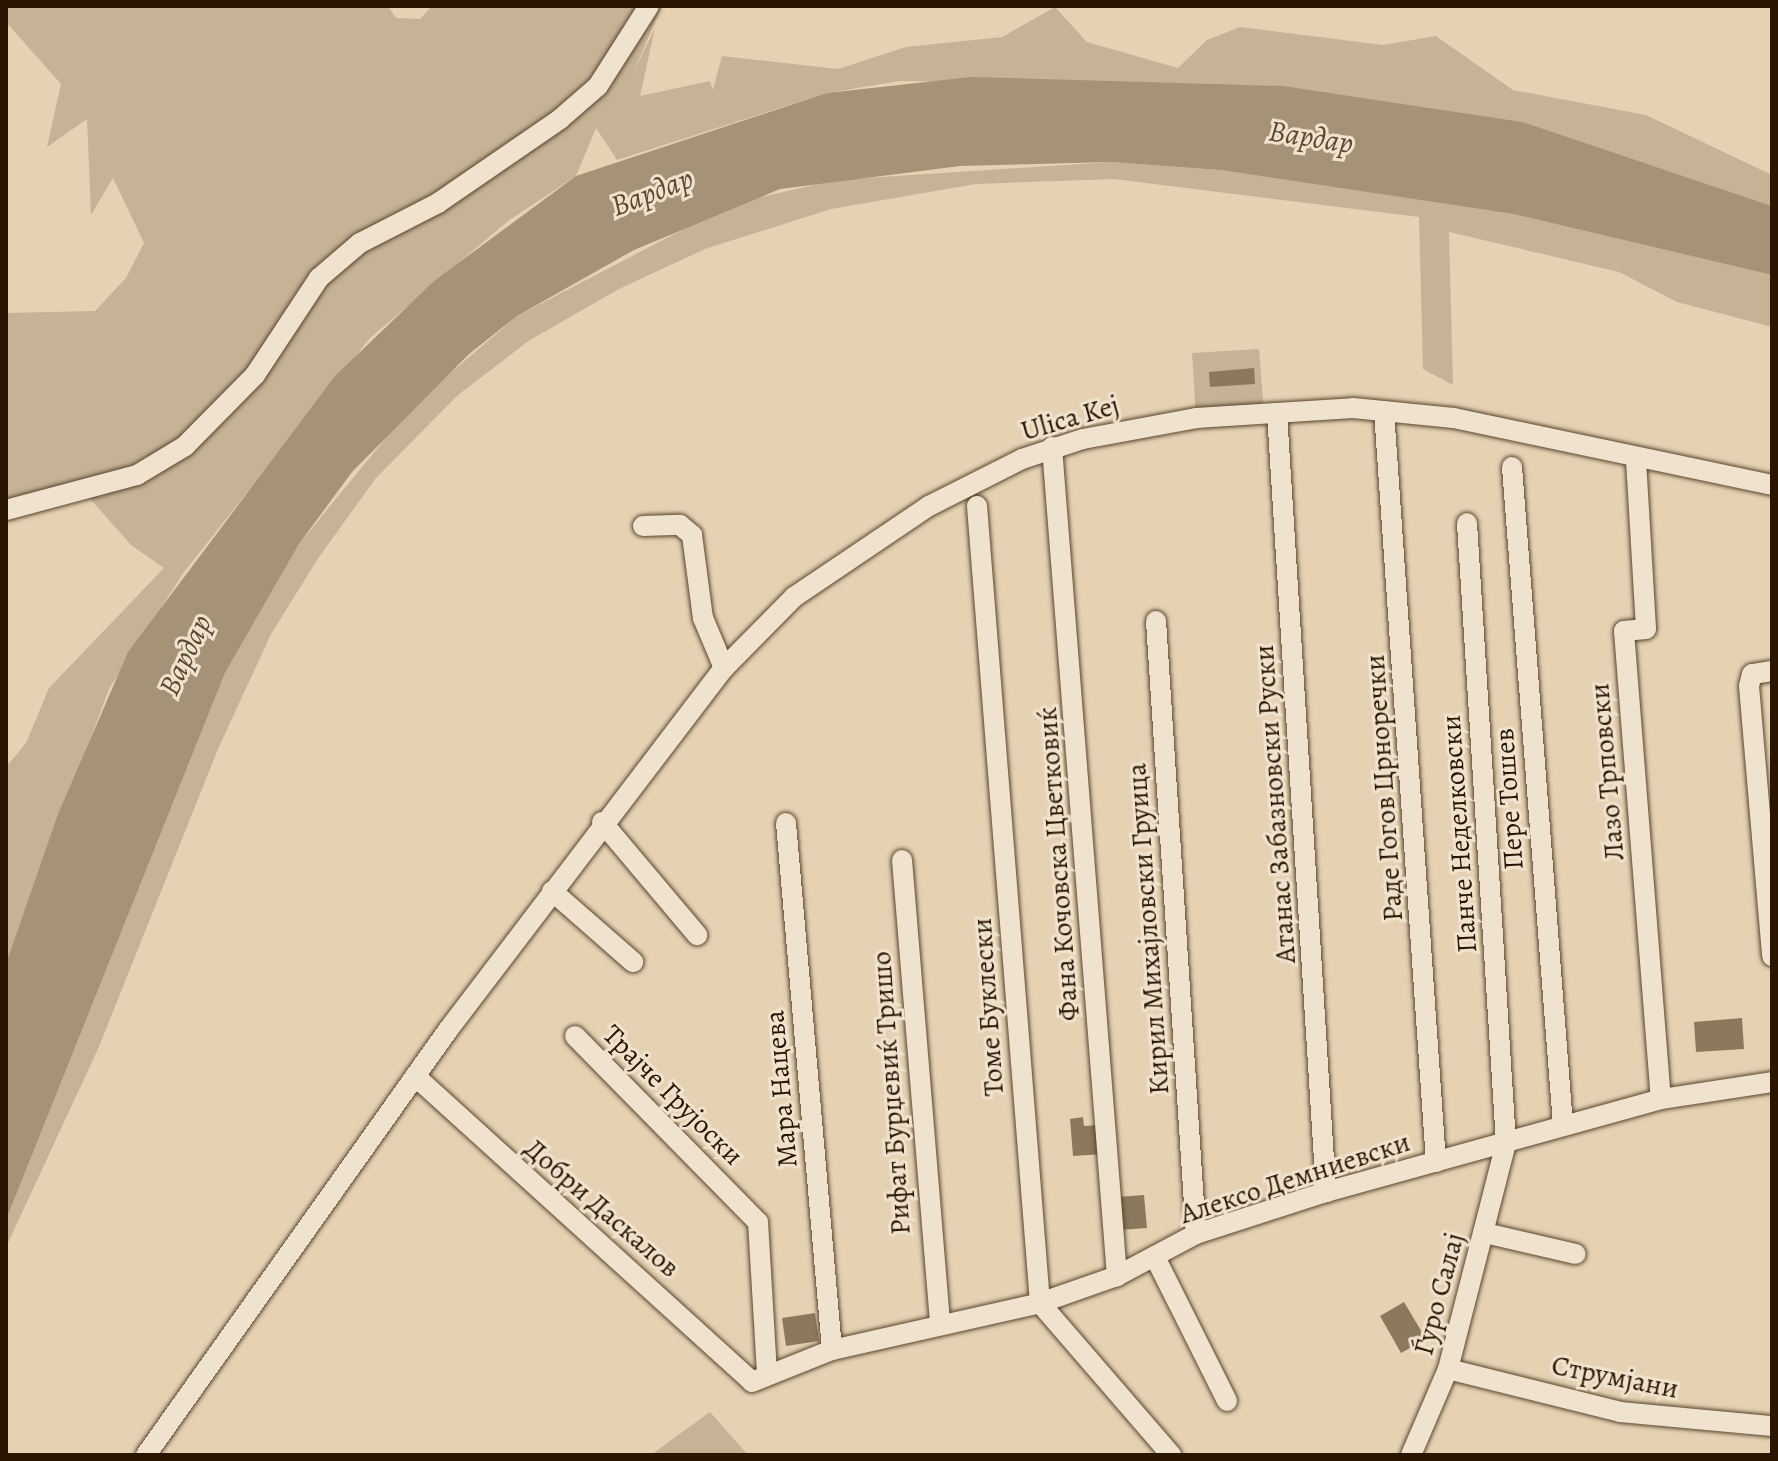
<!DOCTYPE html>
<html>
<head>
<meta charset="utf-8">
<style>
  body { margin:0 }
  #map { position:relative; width:1778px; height:1461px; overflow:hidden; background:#e6d2b3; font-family:Alegreya,serif }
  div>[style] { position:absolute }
  .green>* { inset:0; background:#c6b295 }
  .water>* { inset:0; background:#a69276 }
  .building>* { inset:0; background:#8c785d }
  .roads { filter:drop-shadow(0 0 2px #59452d) drop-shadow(0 0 2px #59452d) }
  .minor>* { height:20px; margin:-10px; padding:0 10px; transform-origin:10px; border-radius:10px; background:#efe2ce }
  span { translate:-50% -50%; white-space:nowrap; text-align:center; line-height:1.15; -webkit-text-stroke:6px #efe2ce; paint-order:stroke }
  .street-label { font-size:28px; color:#2a1600 }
  .water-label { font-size:30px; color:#5c482f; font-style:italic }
  .frame { position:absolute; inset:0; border:8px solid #2a1600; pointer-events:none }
</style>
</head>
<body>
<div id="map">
  <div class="green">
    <i style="clip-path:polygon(6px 6px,388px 6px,396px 18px,420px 19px,432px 6px,662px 6px,633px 73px,655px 28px,640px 96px,710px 81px,713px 90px,722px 56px,838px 69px,906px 47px,1002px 37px,1055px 7px,1087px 42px,1178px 68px,1207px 40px,1240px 27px,1383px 45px,1436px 36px,1513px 90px,1646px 115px,1772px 175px,1772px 206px,1523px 122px,1284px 86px,900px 81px,827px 93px,617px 160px,596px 128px,576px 176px,508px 221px,370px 338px,184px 572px,109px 689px,6px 964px,6px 767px,26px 743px,49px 688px,164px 568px,131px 545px,75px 482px,6px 506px,6px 313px,95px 311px,126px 278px,144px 243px,113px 178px,91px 215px,87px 119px,47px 147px,61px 84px,6px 22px)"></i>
    <i style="clip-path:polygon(1111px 162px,1220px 170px,1513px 214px,1772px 275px,1772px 327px,1677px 302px,1619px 272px,1449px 232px,1453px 385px,1423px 369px,1419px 217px,1114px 179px,976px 184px,831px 209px,705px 249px,619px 289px,530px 340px,458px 395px,376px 478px,319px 557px,271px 634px,218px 749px,98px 1049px,6px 1247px,6px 1220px,225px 673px,299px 544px,412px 406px,517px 316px,734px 203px,836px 180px)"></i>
    <i style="clip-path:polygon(1259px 349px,1264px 413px,1196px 418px,1192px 353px)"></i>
    <i style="clip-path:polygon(710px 1412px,748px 1455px,651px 1455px,685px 1430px)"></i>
  </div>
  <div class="water">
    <i style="clip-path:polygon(971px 77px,1284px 86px,1523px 122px,1772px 206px,1772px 275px,1513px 214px,1220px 170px,1111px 162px,960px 166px,780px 189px,634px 250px,517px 316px,469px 354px,352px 472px,299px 544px,225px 673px,6px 1220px,6px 964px,58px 814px,128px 652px,335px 376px,434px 281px,576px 176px,827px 93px)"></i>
  </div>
  <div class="building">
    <i style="clip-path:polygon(1254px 368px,1255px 384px,1210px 387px,1209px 372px)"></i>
    <i style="clip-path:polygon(1742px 1018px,1744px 1049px,1696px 1052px,1694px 1022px)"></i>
    <i style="clip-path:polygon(1083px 1117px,1084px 1126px,1100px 1125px,1104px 1154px,1073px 1156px,1070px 1119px)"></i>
    <i style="clip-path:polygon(1144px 1195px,1147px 1228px,1120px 1230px,1117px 1197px)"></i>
    <i style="clip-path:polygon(1404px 1302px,1426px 1339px,1401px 1353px,1380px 1316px)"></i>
    <i style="clip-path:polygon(815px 1313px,819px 1341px,786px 1346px,782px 1318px)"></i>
  </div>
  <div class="roads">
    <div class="minor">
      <i style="left:1384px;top:411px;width:753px;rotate:86.04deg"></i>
      <i style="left:1277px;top:413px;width:781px;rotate:86.4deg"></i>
      <i style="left:1052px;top:447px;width:832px;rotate:85.52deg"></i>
      <i style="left:1636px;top:460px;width:169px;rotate:86.6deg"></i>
      <i style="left:1646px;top:629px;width:22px;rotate:175deg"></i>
      <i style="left:1624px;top:631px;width:469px;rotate:85.5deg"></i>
      <i style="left:1512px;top:467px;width:660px;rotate:85.57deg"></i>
      <i style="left:977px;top:506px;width:799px;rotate:85.48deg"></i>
      <i style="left:1040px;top:1303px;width:201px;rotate:49.2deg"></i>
      <i style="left:6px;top:510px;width:136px;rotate:-15deg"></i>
      <i style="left:137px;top:475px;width:56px;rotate:-31.1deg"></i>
      <i style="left:185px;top:446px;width:100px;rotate:-45.4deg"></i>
      <i style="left:255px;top:375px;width:116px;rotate:-56.6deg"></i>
      <i style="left:319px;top:278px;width:54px;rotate:-40.5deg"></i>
      <i style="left:360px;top:243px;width:88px;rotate:-27.1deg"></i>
      <i style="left:438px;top:203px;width:148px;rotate:-34.5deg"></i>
      <i style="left:560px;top:119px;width:50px;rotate:-41deg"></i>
      <i style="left:598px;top:86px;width:95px;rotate:-57.5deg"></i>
      <i style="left:643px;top:526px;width:37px;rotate:-2deg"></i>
      <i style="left:680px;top:525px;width:16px;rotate:40deg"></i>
      <i style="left:692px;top:535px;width:84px;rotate:82.5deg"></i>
      <i style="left:703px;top:618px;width:54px;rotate:67.2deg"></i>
      <i style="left:1156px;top:621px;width:614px;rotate:86.27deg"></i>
      <i style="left:1772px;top:671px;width:20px;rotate:171deg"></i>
      <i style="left:1752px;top:674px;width:12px;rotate:104deg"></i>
      <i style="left:1749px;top:686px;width:271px;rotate:85.1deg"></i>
      <i style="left:602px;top:822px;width:148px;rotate:49.9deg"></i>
      <i style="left:786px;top:823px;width:529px;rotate:85.01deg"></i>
      <i style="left:902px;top:860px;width:464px;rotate:85.3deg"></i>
      <i style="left:552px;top:891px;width:108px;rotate:41.2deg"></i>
      <i style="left:575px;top:1036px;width:261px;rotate:45.5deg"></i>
      <i style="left:758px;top:1222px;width:152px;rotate:86.6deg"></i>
      <i style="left:415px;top:1076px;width:455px;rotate:42.2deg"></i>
      <i style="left:752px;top:1382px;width:86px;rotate:-21.8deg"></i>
      <i style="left:832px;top:1350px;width:213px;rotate:-12.7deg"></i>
      <i style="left:1040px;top:1303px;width:82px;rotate:-19.3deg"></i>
      <i style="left:1117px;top:1276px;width:89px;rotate:-28deg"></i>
      <i style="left:1196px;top:1234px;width:137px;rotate:-17.9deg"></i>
      <i style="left:1326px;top:1192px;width:348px;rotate:-15.5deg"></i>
      <i style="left:1661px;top:1099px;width:112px;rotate:-8.7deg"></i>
      <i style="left:1485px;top:1233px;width:93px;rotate:13deg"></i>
      <i style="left:1155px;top:1257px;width:161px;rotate:63.4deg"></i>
      <i style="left:1448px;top:1369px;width:177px;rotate:14deg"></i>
      <i style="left:1620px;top:1412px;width:153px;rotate:5.3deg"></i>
      <i style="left:146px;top:1455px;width:521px;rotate:-54.6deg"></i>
      <i style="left:448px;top:1030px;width:455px;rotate:-52.7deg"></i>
      <i style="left:724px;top:668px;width:100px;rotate:-45.4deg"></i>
      <i style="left:794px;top:597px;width:163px;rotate:-34deg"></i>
      <i style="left:929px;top:506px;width:104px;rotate:-26.8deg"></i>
      <i style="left:1022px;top:459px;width:64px;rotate:-18.2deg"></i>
      <i style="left:1083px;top:439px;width:115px;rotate:-10.5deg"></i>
      <i style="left:1196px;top:418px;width:157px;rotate:-3.6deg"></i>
      <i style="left:1353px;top:408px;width:101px;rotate:5.7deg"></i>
      <i style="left:1454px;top:418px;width:325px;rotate:11.9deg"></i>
      <i style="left:1411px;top:1455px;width:94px;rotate:-66.7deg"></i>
      <i style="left:1448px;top:1369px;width:233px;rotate:-75.6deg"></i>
      <i style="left:1506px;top:1143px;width:621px;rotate:-93.6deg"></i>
    </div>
  </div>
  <div class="street-label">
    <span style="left:1070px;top:418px;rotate:-16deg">Ulica Kej</span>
    <span style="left:1607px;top:772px;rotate:-95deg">Лазо Трповски</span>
    <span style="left:1384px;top:788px;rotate:-94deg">Раде Гогов Црноречки</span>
    <span style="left:1509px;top:799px;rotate:-94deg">Пере Тошев</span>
    <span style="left:1275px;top:804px;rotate:-94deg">Атанас Забазновски Руски</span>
    <span style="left:1459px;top:834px;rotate:-94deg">Панче Неделковски</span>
    <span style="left:1058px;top:864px;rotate:-94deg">Фана Кочовска Цветковиќ</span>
    <span style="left:1148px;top:929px;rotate:-94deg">Кирил Михајловски Груица</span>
    <span style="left:988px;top:1007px;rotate:-94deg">Томе Буклески</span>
    <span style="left:781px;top:1089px;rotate:-95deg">Мара Нацева</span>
    <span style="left:891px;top:1093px;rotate:-94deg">Рифат Бурџевиќ Тришо</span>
    <span style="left:673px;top:1095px;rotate:45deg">Трајче Грујоски</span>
    <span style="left:1295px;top:1178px;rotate:-18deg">Алексо Демниевски</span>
    <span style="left:602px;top:1208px;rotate:41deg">Добри Даскалов</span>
    <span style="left:1439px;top:1294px;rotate:-75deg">Ѓуро Салај</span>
    <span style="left:1615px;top:1377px;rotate:11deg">Струмјани</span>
  </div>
  <div class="water-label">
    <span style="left:1311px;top:137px;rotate:9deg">Вардар</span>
    <span style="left:652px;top:192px;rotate:-21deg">Вардар</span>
    <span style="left:185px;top:655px;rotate:-65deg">Вардар</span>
  </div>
  <div class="frame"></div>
</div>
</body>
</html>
